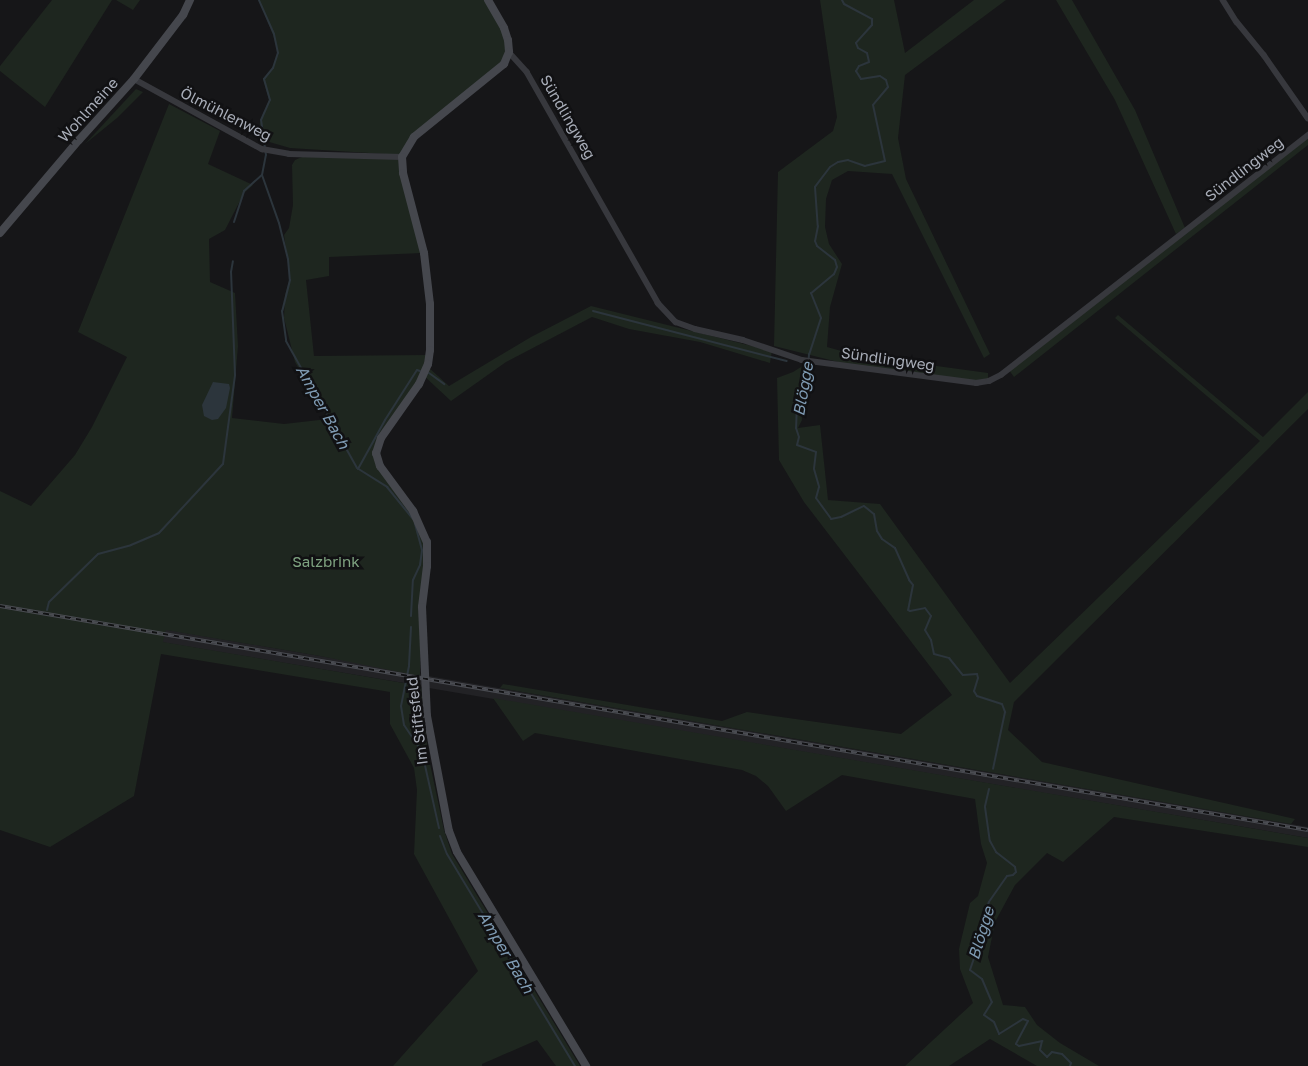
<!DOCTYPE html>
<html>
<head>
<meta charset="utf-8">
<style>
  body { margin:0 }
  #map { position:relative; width:1308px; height:1066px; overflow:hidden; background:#161618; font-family:"Golos Text",sans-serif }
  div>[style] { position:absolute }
  .built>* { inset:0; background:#222225 }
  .green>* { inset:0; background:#1e261f }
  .water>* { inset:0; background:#2c353c }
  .stream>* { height:2px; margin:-1px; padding:0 1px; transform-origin:1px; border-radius:1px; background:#2c353c }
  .street>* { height:5.5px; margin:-2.75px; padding:0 2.75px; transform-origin:2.75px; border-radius:2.75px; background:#37383d }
  .secondary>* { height:8px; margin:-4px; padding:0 4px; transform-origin:4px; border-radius:4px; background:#45474d }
  .rail>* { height:4px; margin-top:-2px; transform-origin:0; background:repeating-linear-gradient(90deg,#111113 0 5.5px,#4a4c52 0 11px); box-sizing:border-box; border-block:1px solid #4a4c52 }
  span { translate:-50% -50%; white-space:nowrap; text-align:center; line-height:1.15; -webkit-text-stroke:5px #111113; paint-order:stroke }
  .street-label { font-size:15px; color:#a8adb8 }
  .park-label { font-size:15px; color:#7fa381 }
  .water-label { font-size:16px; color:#7f9bb3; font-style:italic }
</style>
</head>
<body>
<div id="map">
  <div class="built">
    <i style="clip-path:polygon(0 601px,361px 663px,405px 672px,404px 683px,0 615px)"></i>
    <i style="clip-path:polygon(411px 673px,1308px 827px,1308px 838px,429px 688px,409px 684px)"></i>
  </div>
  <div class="green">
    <i style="clip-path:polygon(52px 0,112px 0,45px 107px,0 71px,0 66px)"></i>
    <i style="clip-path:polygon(116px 0,140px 0,133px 10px)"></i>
    <i style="clip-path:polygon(259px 0,486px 0,503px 29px,507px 53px,502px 63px,412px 136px,401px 155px,290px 148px,259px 139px,260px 121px,269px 100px,263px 79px,272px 68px,278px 53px,273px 35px)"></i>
    <i style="clip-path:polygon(820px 0,894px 0,905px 53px,974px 0,1006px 0,905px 75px,898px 138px,906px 179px,990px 354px,984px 358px,892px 174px,848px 171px,832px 180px,826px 199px,825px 227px,829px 244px,842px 264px,830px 307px,827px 347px,856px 355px,988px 373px,988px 380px,977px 381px,850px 365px,774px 346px,778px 172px,833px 131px,837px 117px)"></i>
    <i style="clip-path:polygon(1056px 0,1072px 0,1135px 110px,1185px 228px,1176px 234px,1115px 100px)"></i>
    <i style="clip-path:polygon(136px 89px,143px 92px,117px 118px,85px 144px)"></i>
    <i style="clip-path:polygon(169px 104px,220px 131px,208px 164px,253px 185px,244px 193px,225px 230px,209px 239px,210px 282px,235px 293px,238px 346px,232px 418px,284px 424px,328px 419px,295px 362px,284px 318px,285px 295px,290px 278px,284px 235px,289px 228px,293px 205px,292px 165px,295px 160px,302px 157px,400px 158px,422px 253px,329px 257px,329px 276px,306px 280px,314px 356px,428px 355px,417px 383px,375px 453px,412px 513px,430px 550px,421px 608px,420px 676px,320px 656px,166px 630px,163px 642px,421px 686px,428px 754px,444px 830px,452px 854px,580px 1066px,556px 1066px,537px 1040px,482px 1064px,482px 1066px,393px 1066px,478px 971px,414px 854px,417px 790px,414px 768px,390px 724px,390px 692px,161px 654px,134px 796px,50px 847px,0 830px,0 491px,31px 506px,75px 455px,92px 427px,127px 357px,78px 332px)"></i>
    <i style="clip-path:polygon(1308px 137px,1308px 145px,1014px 377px,1009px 370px)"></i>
    <i style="clip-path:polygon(591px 306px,772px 351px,770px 363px,700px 342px,629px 329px,592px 317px,506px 362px,451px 401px,423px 375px,428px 367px,449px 386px,531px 337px)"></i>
    <i style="clip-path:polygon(1118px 315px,1263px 437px,1308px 392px,1308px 409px,1014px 702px,1008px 730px,1042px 762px,1295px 819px,1291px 824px,500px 688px,503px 684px,722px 721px,747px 712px,901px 734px,952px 695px,804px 502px,779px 460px,777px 378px,793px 372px,809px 362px,807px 373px,808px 383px,801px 407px,802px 420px,798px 428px,820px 425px,828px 500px,880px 504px,1010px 683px,1260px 441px,1115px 318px)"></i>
    <i style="clip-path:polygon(493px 698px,1308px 838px,1308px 847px,1114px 817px,1063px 862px,1047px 853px,1015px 885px,995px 922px,988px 957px,1003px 1005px,1025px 1007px,1037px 1025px,1060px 1043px,1099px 1066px,1037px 1066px,990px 1039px,949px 1066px,905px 1066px,973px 1003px,960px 969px,959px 949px,970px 903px,978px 896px,987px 863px,981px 844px,975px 799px,842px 775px,786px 811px,768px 786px,756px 776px,742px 770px,535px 733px,523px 741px)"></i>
  </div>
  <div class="water">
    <i style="clip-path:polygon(213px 382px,229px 384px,230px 388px,226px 408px,218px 419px,212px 420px,204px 416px,202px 405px)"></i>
  </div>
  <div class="stream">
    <i style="left:842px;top:0;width:4px;rotate:63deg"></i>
    <i style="left:844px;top:4px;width:32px;rotate:28deg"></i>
    <i style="left:872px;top:19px;width:6px;rotate:90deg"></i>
    <i style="left:872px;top:25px;width:24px;rotate:132deg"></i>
    <i style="left:856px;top:43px;width:5px;rotate:68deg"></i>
    <i style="left:858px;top:48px;width:10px;rotate:29deg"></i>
    <i style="left:867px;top:53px;width:9px;rotate:77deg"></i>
    <i style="left:869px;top:62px;width:11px;rotate:158deg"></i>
    <i style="left:859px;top:66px;width:6px;rotate:121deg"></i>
    <i style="left:856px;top:71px;width:9px;rotate:58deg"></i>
    <i style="left:861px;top:79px;width:19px;rotate:-9deg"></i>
    <i style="left:880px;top:76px;width:7px;rotate:34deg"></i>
    <i style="left:886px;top:80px;width:7px;rotate:74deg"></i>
    <i style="left:888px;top:87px;width:23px;rotate:130deg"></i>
    <i style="left:873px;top:105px;width:57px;rotate:77.9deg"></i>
    <i style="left:885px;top:161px;width:21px;rotate:166deg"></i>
    <i style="left:865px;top:166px;width:18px;rotate:-161deg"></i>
    <i style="left:848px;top:160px;width:10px;rotate:169deg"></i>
    <i style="left:838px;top:162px;width:9px;rotate:148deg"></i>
    <i style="left:830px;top:167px;width:25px;rotate:127deg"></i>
    <i style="left:815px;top:187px;width:39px;rotate:86deg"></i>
    <i style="left:818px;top:226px;width:15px;rotate:101deg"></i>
    <i style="left:815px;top:241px;width:5px;rotate:68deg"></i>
    <i style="left:817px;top:246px;width:23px;rotate:38deg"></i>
    <i style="left:835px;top:260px;width:7px;rotate:74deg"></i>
    <i style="left:837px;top:267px;width:8px;rotate:113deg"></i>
    <i style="left:834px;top:274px;width:30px;rotate:140deg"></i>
    <i style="left:811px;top:293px;width:27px;rotate:68deg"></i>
    <i style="left:821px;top:318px;width:38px;rotate:108deg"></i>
    <i style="left:809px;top:354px;width:27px;rotate:94deg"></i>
    <i style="left:807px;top:381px;width:23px;rotate:115deg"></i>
    <i style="left:797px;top:402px;width:26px;rotate:92deg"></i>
    <i style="left:796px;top:428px;width:9px;rotate:72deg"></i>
    <i style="left:799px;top:437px;width:8px;rotate:104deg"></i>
    <i style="left:797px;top:445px;width:20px;rotate:20deg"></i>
    <i style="left:816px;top:452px;width:17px;rotate:97deg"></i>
    <i style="left:814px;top:469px;width:19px;rotate:74deg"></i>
    <i style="left:819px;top:487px;width:11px;rotate:105deg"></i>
    <i style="left:816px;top:498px;width:26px;rotate:54deg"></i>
    <i style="left:831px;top:519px;width:10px;rotate:-11deg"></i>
    <i style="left:841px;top:517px;width:25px;rotate:-26deg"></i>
    <i style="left:864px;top:506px;width:13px;rotate:39deg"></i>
    <i style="left:874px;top:514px;width:17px;rotate:80deg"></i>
    <i style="left:877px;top:531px;width:9px;rotate:58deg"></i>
    <i style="left:882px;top:539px;width:16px;rotate:35deg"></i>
    <i style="left:895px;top:548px;width:35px;rotate:66deg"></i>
    <i style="left:909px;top:580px;width:6px;rotate:51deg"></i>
    <i style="left:913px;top:585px;width:25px;rotate:101deg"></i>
    <i style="left:908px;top:610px;width:2px;rotate:27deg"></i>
    <i style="left:910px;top:611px;width:15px;rotate:-11deg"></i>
    <i style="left:925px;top:608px;width:10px;rotate:53deg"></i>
    <i style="left:931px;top:616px;width:15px;rotate:113deg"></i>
    <i style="left:925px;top:630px;width:12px;rotate:59deg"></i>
    <i style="left:931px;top:640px;width:14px;rotate:78deg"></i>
    <i style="left:934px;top:654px;width:16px;rotate:15deg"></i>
    <i style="left:949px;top:658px;width:22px;rotate:51deg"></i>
    <i style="left:963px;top:675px;width:14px;rotate:-4deg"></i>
    <i style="left:977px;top:674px;width:4px;rotate:76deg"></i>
    <i style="left:978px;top:678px;width:14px;rotate:107deg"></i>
    <i style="left:974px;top:691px;width:6px;rotate:59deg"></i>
    <i style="left:977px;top:696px;width:26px;rotate:18deg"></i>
    <i style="left:1002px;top:704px;width:9px;rotate:69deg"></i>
    <i style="left:1005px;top:712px;width:58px;rotate:101.9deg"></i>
    <i style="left:262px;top:175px;width:51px;rotate:70.5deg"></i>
    <i style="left:279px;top:223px;width:37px;rotate:76deg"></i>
    <i style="left:288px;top:259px;width:21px;rotate:85deg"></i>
    <i style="left:290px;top:280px;width:32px;rotate:104deg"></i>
    <i style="left:282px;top:311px;width:30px;rotate:82deg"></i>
    <i style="left:286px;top:341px;width:145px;rotate:60.8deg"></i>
    <i style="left:357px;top:468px;width:36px;rotate:32deg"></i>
    <i style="left:387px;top:487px;width:41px;rotate:50.9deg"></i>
    <i style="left:234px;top:222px;width:33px;rotate:-72deg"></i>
    <i style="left:244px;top:191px;width:24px;rotate:-42deg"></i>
    <i style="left:262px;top:175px;width:20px;rotate:-79deg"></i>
    <i style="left:266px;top:155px;width:35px;rotate:-98deg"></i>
    <i style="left:261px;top:120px;width:22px;rotate:-66deg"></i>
    <i style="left:270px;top:100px;width:22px;rotate:-106deg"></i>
    <i style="left:264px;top:79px;width:14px;rotate:-51deg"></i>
    <i style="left:273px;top:68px;width:16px;rotate:-72deg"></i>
    <i style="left:278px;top:53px;width:19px;rotate:-102deg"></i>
    <i style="left:274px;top:34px;width:37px;rotate:-114deg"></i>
    <i style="left:593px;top:311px;width:200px;rotate:14.5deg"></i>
    <i style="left:429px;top:373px;width:19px;rotate:36deg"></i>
    <i style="left:358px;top:469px;width:56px;rotate:-61.1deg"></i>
    <i style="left:385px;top:420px;width:59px;rotate:-57.4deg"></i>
    <i style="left:417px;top:370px;width:3px;rotate:18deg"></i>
    <i style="left:47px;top:610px;width:8px;rotate:-76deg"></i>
    <i style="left:49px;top:602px;width:69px;rotate:-44.4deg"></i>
    <i style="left:98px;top:554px;width:34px;rotate:-15deg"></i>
    <i style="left:131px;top:545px;width:30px;rotate:-23deg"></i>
    <i style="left:159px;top:533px;width:94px;rotate:-47.2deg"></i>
    <i style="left:223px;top:464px;width:90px;rotate:-82.3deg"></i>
    <i style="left:235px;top:375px;width:103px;rotate:-92.2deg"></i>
    <i style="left:231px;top:272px;width:11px;rotate:-80deg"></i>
    <i style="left:411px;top:616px;width:36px;rotate:-87deg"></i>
    <i style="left:413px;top:580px;width:17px;rotate:-65deg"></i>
    <i style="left:420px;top:565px;width:15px;rotate:-82deg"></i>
    <i style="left:422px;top:550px;width:28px;rotate:-105deg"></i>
    <i style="left:411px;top:627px;width:39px;rotate:93deg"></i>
    <i style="left:409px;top:666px;width:41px;rotate:101.3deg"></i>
    <i style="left:401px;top:706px;width:19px;rotate:81deg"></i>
    <i style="left:404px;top:725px;width:32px;rotate:56deg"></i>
    <i style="left:422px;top:752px;width:78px;rotate:77.4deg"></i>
    <i style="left:989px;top:789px;width:18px;rotate:103deg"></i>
    <i style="left:985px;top:807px;width:34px;rotate:82deg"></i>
    <i style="left:990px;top:841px;width:13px;rotate:61deg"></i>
    <i style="left:996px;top:852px;width:24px;rotate:38deg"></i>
    <i style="left:1015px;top:867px;width:5px;rotate:79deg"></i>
    <i style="left:1016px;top:872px;width:4px;rotate:135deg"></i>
    <i style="left:1013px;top:875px;width:6px;rotate:171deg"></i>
    <i style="left:1007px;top:876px;width:32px;rotate:125deg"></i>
    <i style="left:989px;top:902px;width:22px;rotate:112deg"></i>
    <i style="left:981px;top:922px;width:13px;rotate:86deg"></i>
    <i style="left:982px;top:935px;width:37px;rotate:109deg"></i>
    <i style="left:970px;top:970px;width:15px;rotate:37deg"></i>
    <i style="left:982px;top:979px;width:25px;rotate:67deg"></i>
    <i style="left:992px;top:1002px;width:15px;rotate:122deg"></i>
    <i style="left:984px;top:1015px;width:12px;rotate:35deg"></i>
    <i style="left:994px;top:1022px;width:13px;rotate:67deg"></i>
    <i style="left:999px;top:1034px;width:28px;rotate:-32deg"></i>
    <i style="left:1023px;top:1019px;width:5px;rotate:22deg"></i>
    <i style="left:1028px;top:1021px;width:26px;rotate:118deg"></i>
    <i style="left:1016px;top:1044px;width:4px;rotate:34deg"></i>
    <i style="left:1019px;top:1046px;width:24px;rotate:-12deg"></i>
    <i style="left:1042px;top:1041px;width:9px;rotate:103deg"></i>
    <i style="left:1040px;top:1050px;width:10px;rotate:45deg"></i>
    <i style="left:1047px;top:1057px;width:7px;rotate:-45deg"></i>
    <i style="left:1052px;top:1052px;width:10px;rotate:11deg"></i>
    <i style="left:1062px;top:1054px;width:13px;rotate:45deg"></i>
    <i style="left:1071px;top:1063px;width:3px;rotate:108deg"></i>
    <i style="left:440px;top:836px;width:19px;rotate:69deg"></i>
    <i style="left:447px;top:854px;width:248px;rotate:58.9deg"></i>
  </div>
  <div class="street">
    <i style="left:1223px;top:0;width:26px;rotate:58deg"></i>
    <i style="left:1237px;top:22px;width:43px;rotate:50.7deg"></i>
    <i style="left:1264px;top:55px;width:77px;rotate:55.1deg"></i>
    <i style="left:509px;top:52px;width:27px;rotate:48deg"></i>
    <i style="left:527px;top:72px;width:266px;rotate:60.4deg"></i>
    <i style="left:658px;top:303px;width:26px;rotate:47deg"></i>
    <i style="left:676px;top:322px;width:20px;rotate:20deg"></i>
    <i style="left:695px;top:329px;width:49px;rotate:12.9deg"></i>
    <i style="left:743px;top:340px;width:62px;rotate:18.7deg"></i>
    <i style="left:802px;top:360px;width:176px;rotate:7.5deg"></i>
    <i style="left:976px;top:383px;width:13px;rotate:-9deg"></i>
    <i style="left:989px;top:381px;width:13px;rotate:-27deg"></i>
    <i style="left:1001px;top:375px;width:390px;rotate:-38deg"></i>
    <i style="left:134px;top:79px;width:146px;rotate:28.7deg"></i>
    <i style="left:262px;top:149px;width:27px;rotate:10deg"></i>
    <i style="left:289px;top:154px;width:113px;rotate:1.5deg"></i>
  </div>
  <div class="secondary">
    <i style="left:488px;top:0;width:32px;rotate:60deg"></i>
    <i style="left:504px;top:28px;width:13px;rotate:72deg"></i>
    <i style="left:508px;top:40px;width:12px;rotate:85deg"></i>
    <i style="left:509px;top:52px;width:13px;rotate:113deg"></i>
    <i style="left:504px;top:64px;width:116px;rotate:141deg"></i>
    <i style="left:414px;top:137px;width:23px;rotate:121deg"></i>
    <i style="left:402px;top:157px;width:16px;rotate:86deg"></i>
    <i style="left:403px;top:173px;width:83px;rotate:75.3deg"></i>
    <i style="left:424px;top:253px;width:51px;rotate:83.3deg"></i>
    <i style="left:430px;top:304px;width:46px;rotate:90deg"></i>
    <i style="left:430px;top:350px;width:14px;rotate:98deg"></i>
    <i style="left:428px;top:364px;width:22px;rotate:114deg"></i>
    <i style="left:419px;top:384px;width:66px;rotate:125.1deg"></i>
    <i style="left:381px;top:438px;width:16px;rotate:108deg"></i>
    <i style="left:376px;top:453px;width:14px;rotate:73deg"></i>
    <i style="left:380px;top:466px;width:56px;rotate:53.7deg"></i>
    <i style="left:413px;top:511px;width:34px;rotate:66deg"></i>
    <i style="left:427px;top:542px;width:24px;rotate:90deg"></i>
    <i style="left:427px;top:566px;width:41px;rotate:97deg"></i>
    <i style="left:422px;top:607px;width:109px;rotate:87.4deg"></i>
    <i style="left:427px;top:716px;width:117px;rotate:79.2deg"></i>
    <i style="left:449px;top:831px;width:22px;rotate:69deg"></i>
    <i style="left:457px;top:852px;width:250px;rotate:58.9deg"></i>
    <i style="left:0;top:233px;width:122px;rotate:-49.7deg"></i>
    <i style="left:79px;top:140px;width:82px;rotate:-48deg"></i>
    <i style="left:134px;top:79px;width:81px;rotate:-52.6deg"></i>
    <i style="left:183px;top:15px;width:17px;rotate:-65deg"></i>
  </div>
  <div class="rail">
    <i style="left:0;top:606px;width:1327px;rotate:9.72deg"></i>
  </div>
  <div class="street-label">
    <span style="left:88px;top:110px;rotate:-48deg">Wohlmeine</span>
    <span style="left:226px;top:114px;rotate:27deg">Ölmühlenweg</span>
    <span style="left:568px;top:117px;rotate:60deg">Sündlingweg</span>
    <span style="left:1244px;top:169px;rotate:-38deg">Sündlingweg</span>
    <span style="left:888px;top:359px;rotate:8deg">Sündlingweg</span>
    <span style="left:417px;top:721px;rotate:-97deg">Im Stiftsfeld</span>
  </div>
  <div class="park-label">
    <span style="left:326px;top:562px">Salzbrink</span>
  </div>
  <div class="water-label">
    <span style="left:803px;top:389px;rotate:-80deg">Blögge</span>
    <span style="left:323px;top:407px;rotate:61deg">Amper Bach</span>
    <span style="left:981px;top:933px;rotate:-73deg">Blögge</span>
    <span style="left:506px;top:952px;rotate:59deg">Amper Bach</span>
  </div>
</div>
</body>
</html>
